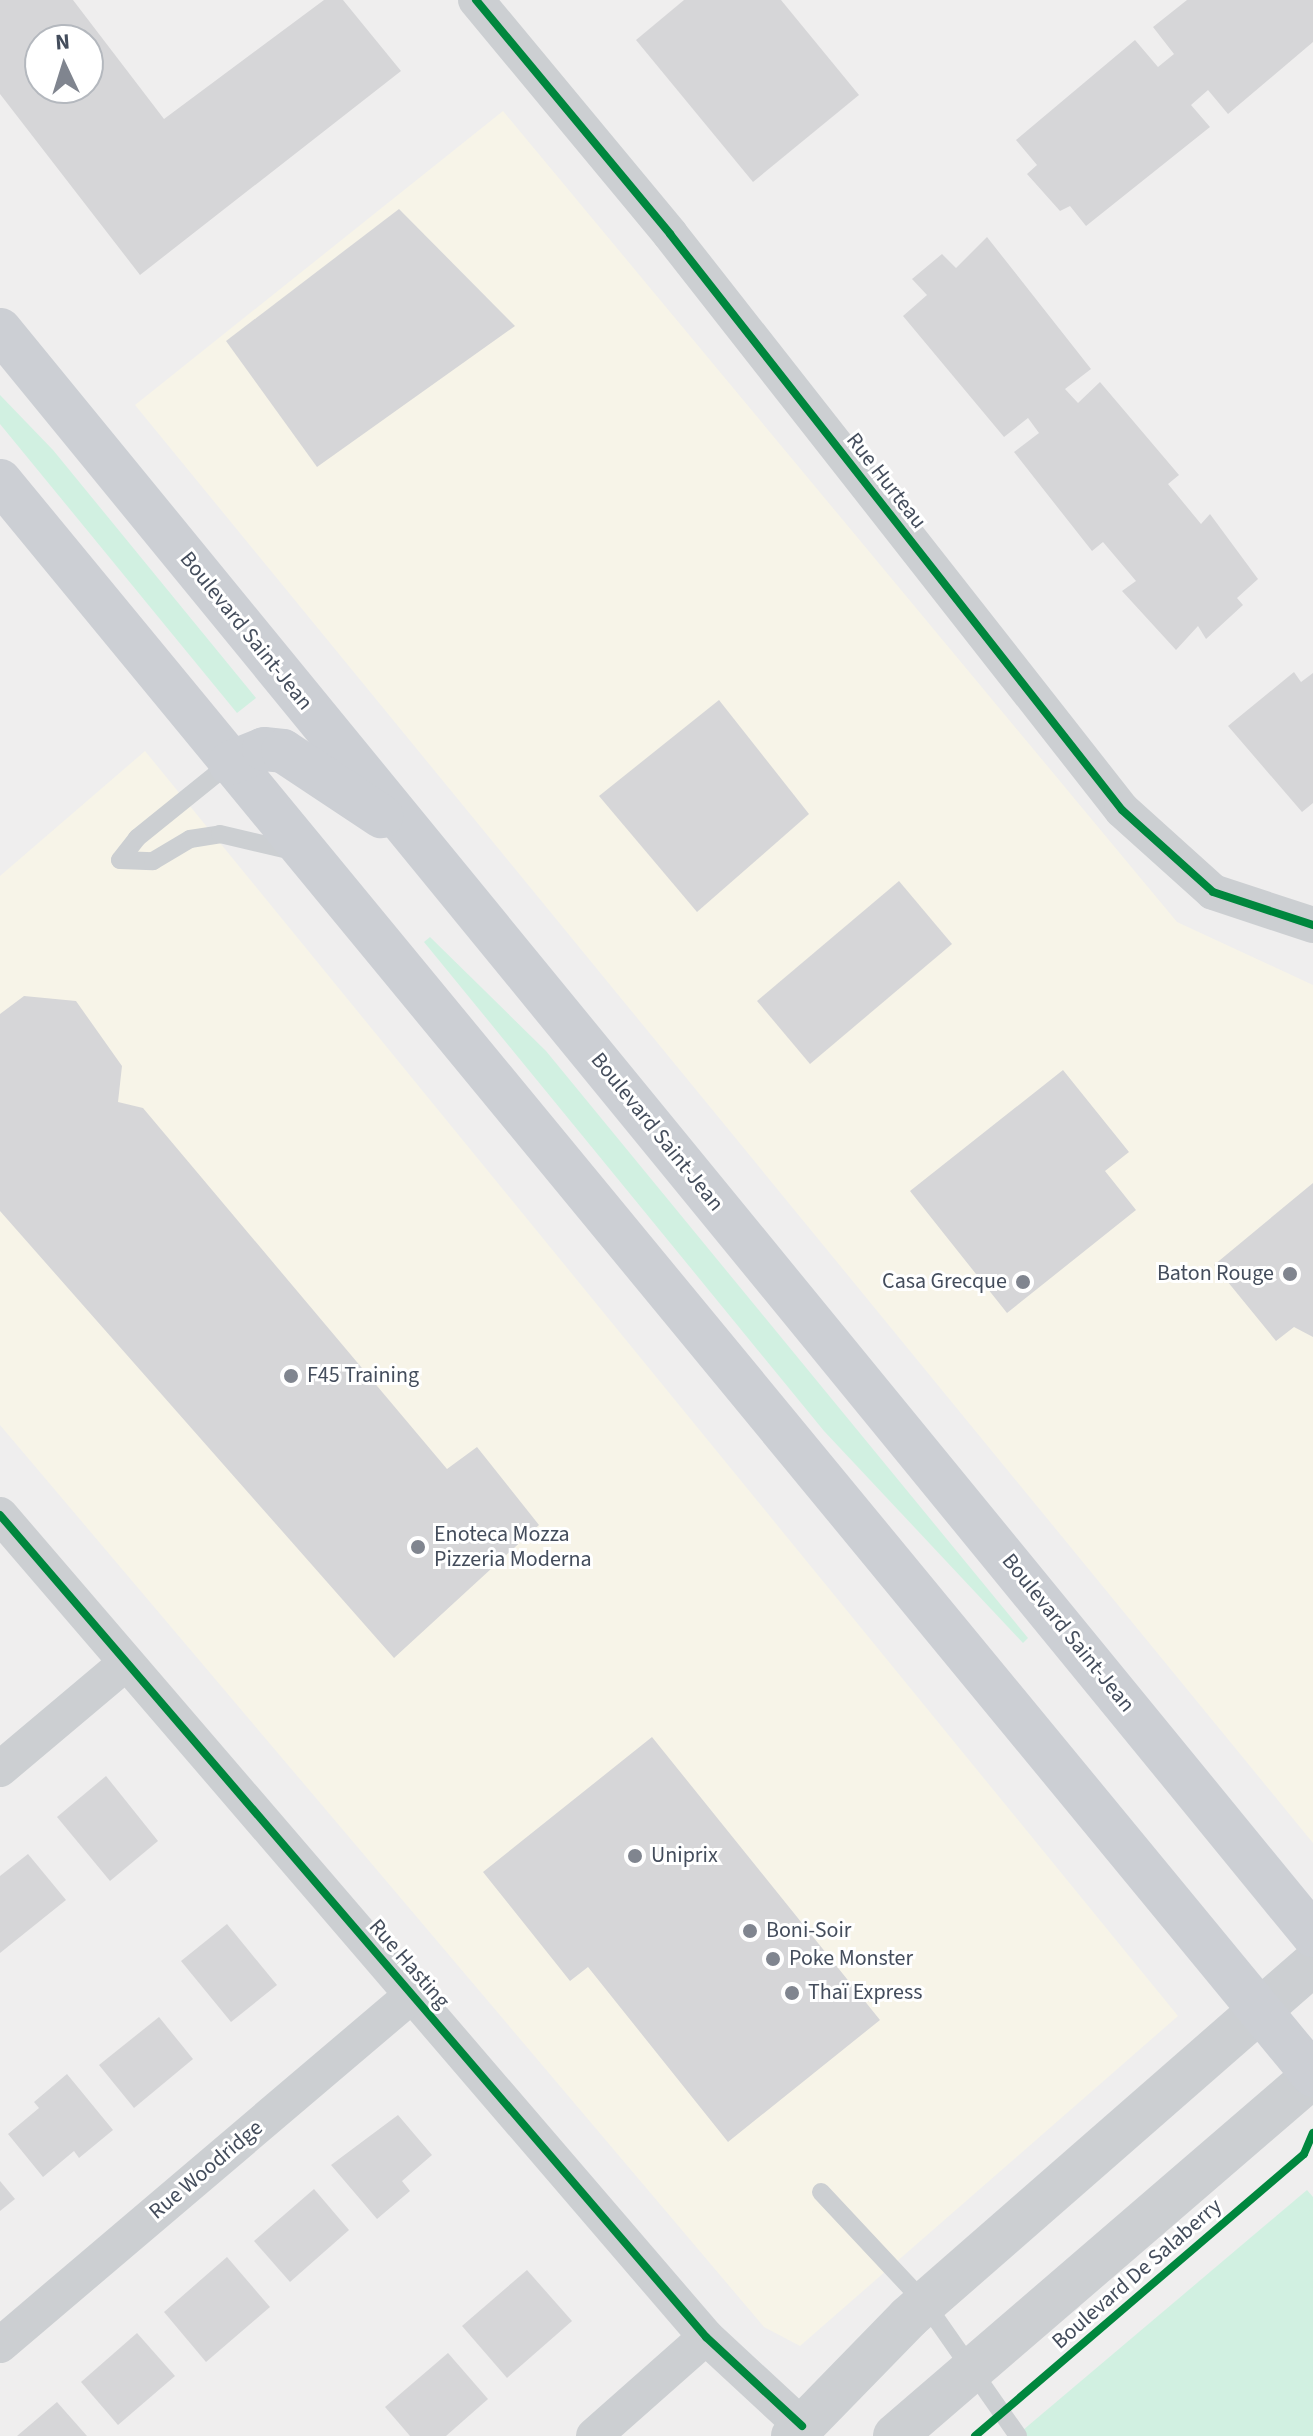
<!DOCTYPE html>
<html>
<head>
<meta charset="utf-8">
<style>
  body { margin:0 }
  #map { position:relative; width:1313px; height:2436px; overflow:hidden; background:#efeeee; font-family:"Source Sans 3",sans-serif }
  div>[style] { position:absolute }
  .commercial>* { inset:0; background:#f7f4e8 }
  .green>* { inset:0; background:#d1f0e1 }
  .building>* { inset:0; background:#d6d6d8 }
  .service>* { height:18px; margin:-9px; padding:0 9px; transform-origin:9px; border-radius:9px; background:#cccfd2 }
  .minor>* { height:36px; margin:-18px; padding:0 18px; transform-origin:18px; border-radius:18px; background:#cccfd2 }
  .tertiary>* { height:44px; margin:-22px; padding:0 22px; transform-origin:22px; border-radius:22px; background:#cccfd2 }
  .secondary>* { height:44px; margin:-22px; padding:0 22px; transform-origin:22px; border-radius:22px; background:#cccfd4 }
  .cycleway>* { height:8px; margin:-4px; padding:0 4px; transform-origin:4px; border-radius:4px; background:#00873e }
  .dots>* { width:22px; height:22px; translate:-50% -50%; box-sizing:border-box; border:4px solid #fff; border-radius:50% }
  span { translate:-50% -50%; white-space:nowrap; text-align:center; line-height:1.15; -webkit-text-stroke:6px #fff; paint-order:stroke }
  .street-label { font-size:22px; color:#444d5c }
  .poi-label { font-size:22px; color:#444d5c }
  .right { translate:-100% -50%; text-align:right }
  .left { translate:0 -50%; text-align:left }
  .north { position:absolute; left:24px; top:24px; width:80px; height:80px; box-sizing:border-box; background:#fff; border:2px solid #b4b8be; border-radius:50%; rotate:356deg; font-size:22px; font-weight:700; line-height:32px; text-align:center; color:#444d5c }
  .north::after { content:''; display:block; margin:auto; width:28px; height:36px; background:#80858f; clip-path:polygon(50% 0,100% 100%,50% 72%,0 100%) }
</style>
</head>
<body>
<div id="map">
  <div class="commercial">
    <i style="clip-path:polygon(503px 111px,1177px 922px,1313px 985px,1313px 1843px,135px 405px)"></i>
    <i style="clip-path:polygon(145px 751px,1178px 2016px,800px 2346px,764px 2327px,0 1425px,0 876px)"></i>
  </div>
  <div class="green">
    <i style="clip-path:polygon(0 395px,53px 450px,256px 698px,237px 713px,0 424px)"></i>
    <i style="clip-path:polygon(430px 937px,546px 1051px,1028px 1638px,1023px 1643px,824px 1431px,424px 942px)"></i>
    <i style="clip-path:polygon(1307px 2190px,1313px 2197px,1313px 2436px,1016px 2436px)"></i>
  </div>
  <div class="building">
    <i style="clip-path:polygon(evenodd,0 0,73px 0,164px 119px,324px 0,343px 0,401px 71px,140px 275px,0 94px,0 0,40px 40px,88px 40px,88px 88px,40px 88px,40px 40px)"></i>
    <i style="clip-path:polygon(684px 0,781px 0,859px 95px,753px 182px,636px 40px)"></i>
    <i style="clip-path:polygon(1187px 0,1313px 0,1313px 42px,1228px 114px,1208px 90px,1191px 105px,1210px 127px,1086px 226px,1070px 206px,1060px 211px,1027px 174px,1037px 165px,1016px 140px,1135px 40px,1158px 67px,1174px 54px,1153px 27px)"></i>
    <i style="clip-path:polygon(399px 209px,515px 326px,317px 467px,226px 341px)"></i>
    <i style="clip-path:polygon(987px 237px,1091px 369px,1065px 389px,1078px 403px,1100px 382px,1179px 475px,1168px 484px,1201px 524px,1210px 514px,1258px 579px,1237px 598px,1243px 605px,1206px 639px,1198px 626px,1176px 650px,1122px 591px,1136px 581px,1103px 542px,1092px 551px,1014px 452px,1039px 433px,1028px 418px,1004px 437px,903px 316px,927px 295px,912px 279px,942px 254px,956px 268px)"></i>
    <i style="clip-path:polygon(1294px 672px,1301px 682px,1313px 673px,1313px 803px,1302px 812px,1228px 726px)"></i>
    <i style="clip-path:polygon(719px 700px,809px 814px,697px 912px,599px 796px)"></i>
    <i style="clip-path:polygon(899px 881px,952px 944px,810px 1064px,757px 1001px)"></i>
    <i style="clip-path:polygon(24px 996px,76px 1001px,122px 1066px,118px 1102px,143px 1108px,447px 1469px,477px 1447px,539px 1525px,394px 1658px,0 1211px,0 1014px)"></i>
    <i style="clip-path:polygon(1063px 1070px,1129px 1152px,1105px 1171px,1136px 1210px,1007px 1313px,910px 1191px)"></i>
    <i style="clip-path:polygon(1313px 1183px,1313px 1337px,1294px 1327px,1276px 1341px,1214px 1265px)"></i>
    <i style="clip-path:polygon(652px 1737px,880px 2020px,728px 2142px,588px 1967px,570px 1981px,483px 1872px)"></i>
    <i style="clip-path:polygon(106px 1776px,158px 1841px,110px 1881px,57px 1817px)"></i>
    <i style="clip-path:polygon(28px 1854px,66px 1900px,0 1953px,0 1876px)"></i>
    <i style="clip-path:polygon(227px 1924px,277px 1985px,231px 2022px,181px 1961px)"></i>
    <i style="clip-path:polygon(159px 2017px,193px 2059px,134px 2108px,99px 2065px)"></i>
    <i style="clip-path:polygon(67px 2074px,113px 2130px,79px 2158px,74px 2151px,43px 2177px,8px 2134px,39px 2108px,34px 2102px)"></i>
    <i style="clip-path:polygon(398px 2115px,432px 2155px,402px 2181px,410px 2191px,377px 2219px,331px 2165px)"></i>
    <i style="clip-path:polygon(0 2181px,15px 2199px,0 2211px)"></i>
    <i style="clip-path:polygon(314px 2189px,349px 2230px,290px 2282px,254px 2241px)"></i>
    <i style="clip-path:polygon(227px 2257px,270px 2307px,206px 2362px,164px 2312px)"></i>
    <i style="clip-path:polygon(527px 2270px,572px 2321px,507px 2378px,462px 2326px)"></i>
    <i style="clip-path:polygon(137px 2333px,175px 2376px,118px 2425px,81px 2382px)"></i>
    <i style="clip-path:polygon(448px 2353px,488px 2399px,446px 2436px,410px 2436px,385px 2407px)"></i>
    <i style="clip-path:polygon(57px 2402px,87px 2436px,17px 2436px)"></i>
  </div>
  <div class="service">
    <i style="left:120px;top:860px;width:33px;rotate:2deg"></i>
    <i style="left:153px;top:861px;width:43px;rotate:-30.7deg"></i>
    <i style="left:190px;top:839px;width:30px;rotate:-9deg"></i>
    <i style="left:220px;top:834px;width:70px;rotate:13.2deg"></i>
    <i style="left:120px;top:860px;width:28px;rotate:-52deg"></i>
    <i style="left:137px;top:838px;width:119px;rotate:-38.9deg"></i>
    <i style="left:821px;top:2192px;width:152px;rotate:46.9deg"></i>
    <i style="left:925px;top:2303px;width:162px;rotate:55deg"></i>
  </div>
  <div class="minor">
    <i style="left:476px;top:0;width:304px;rotate:50.3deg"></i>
    <i style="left:670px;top:234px;width:732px;rotate:51.88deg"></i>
    <i style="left:1122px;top:810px;width:122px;rotate:42deg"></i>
    <i style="left:1213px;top:892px;width:105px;rotate:18.3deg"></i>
    <i style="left:0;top:1515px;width:1084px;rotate:49.34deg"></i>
    <i style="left:706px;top:2337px;width:131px;rotate:42.8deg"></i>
    <i style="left:0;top:1769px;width:165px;rotate:-40.1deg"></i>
    <i style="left:0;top:2345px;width:541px;rotate:-40.35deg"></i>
    <i style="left:594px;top:2436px;width:149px;rotate:-41.5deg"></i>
  </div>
  <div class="tertiary">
    <i style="left:793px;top:2436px;width:166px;rotate:-45.7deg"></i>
    <i style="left:909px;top:2317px;width:536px;rotate:-41.15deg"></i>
    <i style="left:895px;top:2436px;width:552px;rotate:-40.74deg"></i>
  </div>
  <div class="secondary">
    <i style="left:0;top:330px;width:2074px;rotate:50.71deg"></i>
    <i style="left:0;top:481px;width:2065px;rotate:50.52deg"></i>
    <i style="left:230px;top:763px;width:37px;rotate:-22deg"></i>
    <i style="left:264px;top:749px;width:19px;rotate:6deg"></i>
    <i style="left:283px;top:751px;width:118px;rotate:33.6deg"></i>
  </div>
  <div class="cycleway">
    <i style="left:476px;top:0;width:304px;rotate:50.3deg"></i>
    <i style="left:670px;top:234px;width:732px;rotate:51.88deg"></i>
    <i style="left:1122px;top:810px;width:122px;rotate:42deg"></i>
    <i style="left:1213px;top:892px;width:105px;rotate:18.3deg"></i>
    <i style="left:0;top:1515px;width:1084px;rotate:49.34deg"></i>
    <i style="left:706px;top:2337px;width:131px;rotate:42.8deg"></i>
    <i style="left:975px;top:2436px;width:433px;rotate:-40.6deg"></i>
    <i style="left:1304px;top:2154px;width:23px;rotate:-67deg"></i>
  </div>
  <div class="dots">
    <i style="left:1290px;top:1274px;background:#80858f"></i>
    <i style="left:1023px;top:1282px;background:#80858f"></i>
    <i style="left:291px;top:1376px;background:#80858f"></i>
    <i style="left:418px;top:1547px;background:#80858f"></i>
    <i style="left:635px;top:1856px;background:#80858f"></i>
    <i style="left:750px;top:1931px;background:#80858f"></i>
    <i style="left:773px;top:1959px;background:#80858f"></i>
    <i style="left:792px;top:1993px;background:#80858f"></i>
  </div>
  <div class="street-label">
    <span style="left:886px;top:481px;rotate:52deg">Rue Hurteau</span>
    <span style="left:246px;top:631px;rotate:51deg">Boulevard Saint-Jean</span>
    <span style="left:657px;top:1132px;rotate:51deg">Boulevard Saint-Jean</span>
    <span style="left:1068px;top:1633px;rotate:51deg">Boulevard Saint-Jean</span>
    <span style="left:409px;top:1964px;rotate:49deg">Rue Hasting</span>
    <span style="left:206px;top:2170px;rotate:-40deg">Rue Woodridge</span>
    <span style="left:1137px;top:2274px;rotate:-41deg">Boulevard De Salaberry</span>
  </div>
  <div class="poi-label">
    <span class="right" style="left:1274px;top:1274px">Baton Rouge</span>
    <span class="right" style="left:1007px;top:1282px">Casa Grecque</span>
    <span class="left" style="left:307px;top:1376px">F45 Training</span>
    <span class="left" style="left:434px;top:1547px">Enoteca Mozza<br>Pizzeria Moderna</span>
    <span class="left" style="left:651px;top:1856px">Uniprix</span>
    <span class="left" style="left:766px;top:1931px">Boni-Soir</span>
    <span class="left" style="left:789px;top:1959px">Poke Monster</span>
    <span class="left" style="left:808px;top:1993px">Thaï Express</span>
  </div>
  <div class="north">N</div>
</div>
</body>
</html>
